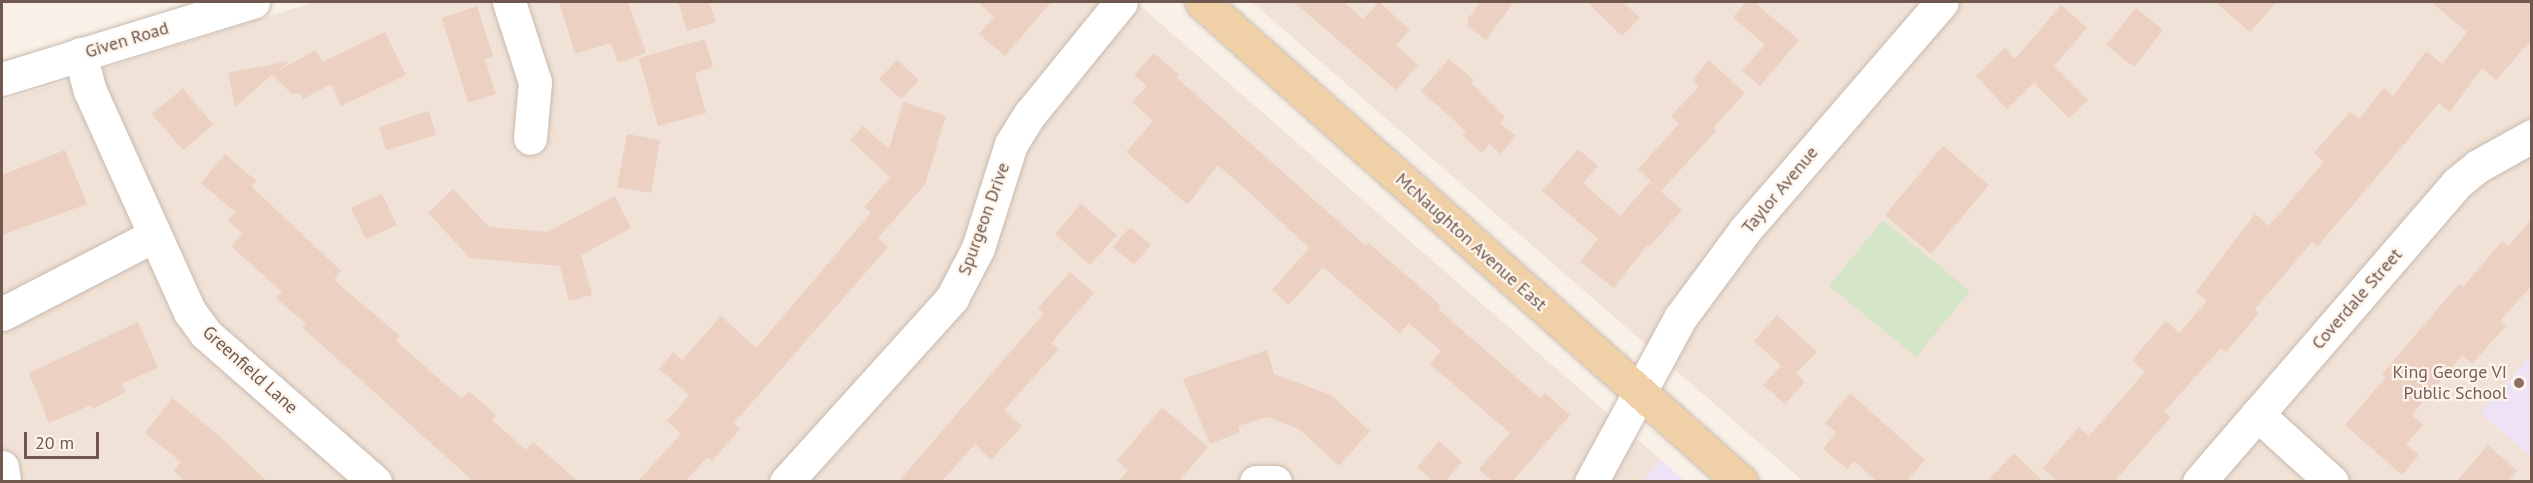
<!DOCTYPE html>
<html>
<head>
<meta charset="utf-8">
<style>
  body { margin:0 }
  #map { position:relative; width:2533px; height:483px; overflow:hidden; background:#f9f1e7; font-family:"PT Sans",sans-serif }
  div>[style] { position:absolute }
  .residential>* { inset:0; background:#f0e2d6 }
  .education>* { inset:0; background:#eee3f6 }
  .green>* { inset:0; background:#d5e5c7 }
  .building>* { inset:0; background:#ecd0c2 }
  .roads { filter:drop-shadow(0 0 2px #cab9ae) drop-shadow(0 0 2px #cab9ae) }
  .minor>* { height:33px; margin:-16.5px; padding:0 16.5px; transform-origin:16.5px; border-radius:16.5px; background:#fff }
  .major>* { height:33px; margin:-16.5px; padding:0 16.5px; transform-origin:16.5px; border-radius:16.5px; background:#f0d0a7 }
  .dots>* { width:16px; height:16px; translate:-50% -50%; box-sizing:border-box; border:3px solid #fdf5ec; border-radius:50% }
  span { translate:-50% -50%; white-space:nowrap; text-align:center; line-height:1.15; -webkit-text-stroke:4.5px #fdf5ec; paint-order:stroke }
  .street-label { font-size:18px; color:#70584e }
  .education-label { font-size:18px; color:#785e54 }
  .right { translate:-100% -50%; text-align:right }
  .frame { position:absolute; inset:0; border:3px solid #70584e; pointer-events:none }
  .scale { position:absolute; left:24px; top:432px; width:75px; height:27px; box-sizing:border-box; border:3px solid #70584e; border-top:0; padding-left:8px; font-size:18px; line-height:21px; white-space:nowrap; color:#70584e; -webkit-text-stroke:4px #fdf5ec; paint-order:stroke }
</style>
</head>
<body>
<div id="map">
  <div class="residential">
    <i style="clip-path:polygon(314px 2px,1136px 2px,1661px 460px,1643px 482px,2px 481px,2px 101px)"></i>
    <i style="clip-path:polygon(1252px 2px,2531px 2px,2531px 481px,1803px 481px)"></i>
  </div>
  <div class="education">
    <i style="clip-path:polygon(2531px 354px,2531px 457px,2481px 413px)"></i>
    <i style="clip-path:polygon(1661px 460px,1685px 481px,1643px 481px)"></i>
  </div>
  <div class="green">
    <i style="clip-path:polygon(1883px 220px,1970px 291px,1916px 357px,1829px 286px)"></i>
  </div>
  <div class="building">
    <i style="clip-path:polygon(559px 2px,628px 2px,646px 53px,618px 63px,611px 43px,575px 54px)"></i>
    <i style="clip-path:polygon(678px 2px,709px 2px,716px 22px,687px 31px)"></i>
    <i style="clip-path:polygon(978px 2px,1051px 2px,1005px 56px,979px 34px,994px 17px)"></i>
    <i style="clip-path:polygon(1294px 2px,1344px 2px,1363px 19px,1379px 2px,1410px 30px,1396px 45px,1418px 65px,1396px 90px)"></i>
    <i style="clip-path:polygon(1480px 2px,1514px 2px,1486px 40px,1468px 27px,1468px 19px)"></i>
    <i style="clip-path:polygon(1587px 2px,1623px 2px,1640px 18px,1622px 36px)"></i>
    <i style="clip-path:polygon(1746px 2px,1754px 2px,1799px 40px,1760px 86px,1742px 71px,1765px 45px,1733px 17px)"></i>
    <i style="clip-path:polygon(2215px 2px,2277px 2px,2250px 32px)"></i>
    <i style="clip-path:polygon(2431px 2px,2532px 2px,2532px 39px,2496px 80px,2482px 68px,2450px 112px,2439px 103px,2318px 246px,2312px 242px,2255px 309px,2259px 313px,2226px 352px,2221px 348px,2165px 411px,2171px 417px,2114px 482px,2058px 482px,2043px 468px,2079px 427px,2089px 436px,2145px 372px,2132px 360px,2166px 321px,2179px 333px,2207px 301px,2196px 292px,2255px 214px,2269px 226px,2324px 162px,2314px 153px,2350px 112px,2359px 119px,2384px 88px,2393px 96px,2426px 51px,2442px 64px,2467px 32px)"></i>
    <i style="clip-path:polygon(2061px 5px,2087px 28px,2054px 66px,2088px 100px,2069px 118px,2034px 83px,2007px 109px,1976px 76px,2005px 48px,2015px 59px)"></i>
    <i style="clip-path:polygon(477px 6px,493px 56px,485px 59px,496px 94px,468px 103px,442px 18px)"></i>
    <i style="clip-path:polygon(2136px 8px,2163px 30px,2134px 67px,2106px 45px)"></i>
    <i style="clip-path:polygon(385px 32px,406px 75px,341px 106px,331px 84px,303px 99px,300px 93px,292px 94px,272px 75px,235px 107px,228px 73px,289px 61px,276px 72px,316px 50px,322px 62px)"></i>
    <i style="clip-path:polygon(705px 39px,713px 67px,695px 73px,706px 113px,658px 126px,639px 58px)"></i>
    <i style="clip-path:polygon(1154px 53px,1179px 75px,1177px 78px,1366px 246px,1368px 243px,1411px 279px,1441px 306px,1438px 309px,1540px 398px,1545px 393px,1570px 415px,1512px 482px,1493px 482px,1479px 469px,1510px 433px,1430px 364px,1441px 351px,1409px 323px,1400px 333px,1323px 267px,1289px 305px,1272px 290px,1309px 248px,1250px 193px,1218px 165px,1188px 205px,1126px 152px,1153px 121px,1132px 102px,1147px 86px,1134px 75px)"></i>
    <i style="clip-path:polygon(1449px 59px,1474px 80px,1471px 83px,1505px 117px,1500px 123px,1516px 136px,1501px 154px,1489px 144px,1482px 153px,1462px 135px,1466px 131px,1421px 91px)"></i>
    <i style="clip-path:polygon(897px 60px,919px 80px,901px 99px,879px 79px)"></i>
    <i style="clip-path:polygon(1709px 60px,1745px 93px,1713px 128px,1716px 131px,1661px 191px,1638px 169px,1679px 124px,1671px 116px,1699px 87px,1692px 80px)"></i>
    <i style="clip-path:polygon(183px 88px,213px 125px,183px 150px,152px 114px)"></i>
    <i style="clip-path:polygon(903px 102px,946px 116px,925px 184px,878px 238px,888px 247px,734px 423px,740px 429px,712px 461px,707px 457px,685px 482px,637px 482px,681px 434px,667px 421px,689px 395px,659px 369px,673px 352px,682px 360px,721px 316px,756px 348px,871px 213px,864px 207px,890px 177px,850px 140px,863px 126px,889px 149px)"></i>
    <i style="clip-path:polygon(429px 111px,436px 135px,386px 150px,379px 127px)"></i>
    <i style="clip-path:polygon(627px 134px,660px 140px,651px 193px,617px 187px)"></i>
    <i style="clip-path:polygon(1943px 146px,1989px 185px,1931px 254px,1885px 215px)"></i>
    <i style="clip-path:polygon(1578px 149px,1598px 166px,1583px 183px,1620px 216px,1650px 182px,1682px 210px,1649px 247px,1647px 245px,1614px 288px,1580px 262px,1598px 239px,1542px 191px)"></i>
    <i style="clip-path:polygon(65px 150px,87px 204px,2px 235px,2px 175px)"></i>
    <i style="clip-path:polygon(225px 154px,256px 181px,251px 186px,341px 271px,334px 280px,400px 336px,396px 341px,462px 399px,469px 391px,496px 415px,492px 420px,526px 450px,533px 442px,579px 482px,474px 482px,303px 328px,306px 324px,276px 298px,282px 292px,231px 246px,242px 233px,228px 221px,235px 212px,201px 183px)"></i>
    <i style="clip-path:polygon(453px 189px,489px 227px,548px 232px,615px 196px,631px 228px,581px 255px,592px 295px,569px 301px,560px 266px,470px 258px,428px 213px)"></i>
    <i style="clip-path:polygon(382px 194px,397px 225px,366px 239px,351px 208px)"></i>
    <i style="clip-path:polygon(1081px 204px,1117px 235px,1090px 265px,1055px 234px)"></i>
    <i style="clip-path:polygon(2532px 219px,2532px 285px,2500px 321px,2506px 326px,2472px 364px,2462px 355px,2412px 415px,2423px 425px,2406px 444px,2419px 455px,2402px 475px,2345px 425px,2386px 377px,2382px 374px,2459px 284px,2463px 287px,2502px 241px,2508px 246px)"></i>
    <i style="clip-path:polygon(1130px 227px,1151px 245px,1134px 265px,1113px 247px)"></i>
    <i style="clip-path:polygon(1070px 272px,1094px 293px,1051px 343px,1059px 349px,1004px 410px,1022px 426px,991px 460px,975px 444px,941px 482px,898px 482px,1044px 313px,1038px 308px)"></i>
    <i style="clip-path:polygon(1777px 315px,1817px 352px,1796px 373px,1805px 382px,1785px 404px,1763px 385px,1781px 366px,1754px 341px)"></i>
    <i style="clip-path:polygon(138px 322px,158px 368px,121px 384px,126px 392px,93px 409px,91px 405px,49px 423px,29px 373px)"></i>
    <i style="clip-path:polygon(1267px 350px,1274px 374px,1331px 395px,1370px 431px,1339px 466px,1299px 429px,1267px 417px,1238px 426px,1240px 432px,1210px 444px,1183px 379px)"></i>
    <i style="clip-path:polygon(1850px 393px,1925px 460px,1906px 482px,1878px 482px,1854px 461px,1847px 469px,1823px 449px,1836px 432px,1825px 423px)"></i>
    <i style="clip-path:polygon(172px 398px,215px 432px,268px 482px,186px 482px,174px 471px,181px 462px,145px 433px)"></i>
    <i style="clip-path:polygon(1162px 407px,1208px 447px,1178px 482px,1118px 482px,1128px 470px,1117px 461px)"></i>
    <i style="clip-path:polygon(1439px 441px,1462px 462px,1445px 482px,1434px 482px,1417px 467px)"></i>
    <i style="clip-path:polygon(2488px 445px,2517px 471px,2508px 482px,2456px 482px)"></i>
    <i style="clip-path:polygon(2014px 453px,2044px 482px,1986px 482px)"></i>
  </div>
  <div class="roads">
    <div class="minor">
      <i style="left:509px;top:2px;width:84px;rotate:72deg"></i>
      <i style="left:535px;top:82px;width:56px;rotate:95.1deg"></i>
      <i style="left:80px;top:54px;width:38px;rotate:75deg"></i>
      <i style="left:90px;top:91px;width:243px;rotate:65.7deg"></i>
      <i style="left:190px;top:312px;width:26px;rotate:54deg"></i>
      <i style="left:205px;top:333px;width:226px;rotate:41.2deg"></i>
      <i style="left:2px;top:79px;width:263px;rotate:-17.1deg"></i>
      <i style="left:2px;top:314px;width:170px;rotate:-27.3deg"></i>
      <i style="left:2257px;top:414px;width:101px;rotate:42.2deg"></i>
      <i style="left:2px;top:467px;width:15px;rotate:82deg"></i>
      <i style="left:786px;top:482px;width:248px;rotate:-47.9deg"></i>
      <i style="left:952px;top:298px;width:56px;rotate:-62.5deg"></i>
      <i style="left:978px;top:248px;width:109px;rotate:-72.4deg"></i>
      <i style="left:1011px;top:144px;width:36px;rotate:-58deg"></i>
      <i style="left:1030px;top:114px;width:144px;rotate:-50.9deg"></i>
      <i style="left:1256px;top:482px;width:19px"></i>
      <i style="left:1591px;top:482px;width:187px;rotate:-61.5deg"></i>
      <i style="left:1680px;top:318px;width:109px;rotate:-53.5deg"></i>
      <i style="left:1745px;top:230px;width:301px;rotate:-49.2deg"></i>
      <i style="left:2199px;top:482px;width:395px;rotate:-49.2deg"></i>
      <i style="left:2457px;top:183px;width:27px;rotate:-39deg"></i>
      <i style="left:2478px;top:166px;width:62px;rotate:-29.1deg"></i>
    </div>
    <div class="major">
      <i style="left:1202px;top:2px;width:722px;rotate:41.69deg"></i>
    </div>
  </div>
  <div class="dots">
    <i style="left:2519px;top:383px;background:#8d6e63"></i>
  </div>
  <div class="street-label">
    <span style="left:127px;top:40px;rotate:-17deg">Given Road</span>
    <span style="left:1780px;top:190px;rotate:-50deg">Taylor Avenue</span>
    <span style="left:984px;top:219px;rotate:-70deg">Spurgeon Drive</span>
    <span style="left:1471px;top:242px;rotate:42deg">McNaughton Avenue East</span>
    <span style="left:2357px;top:299px;rotate:-49deg">Coverdale Street</span>
    <span style="left:250px;top:370px;rotate:42deg">Greenfield Lane</span>
  </div>
  <div class="education-label">
    <span class="right" style="left:2507px;top:383px">King George VI<br>Public School</span>
  </div>
  <div class="frame"></div>
  <div class="scale">20 m</div>
</div>
</body>
</html>
